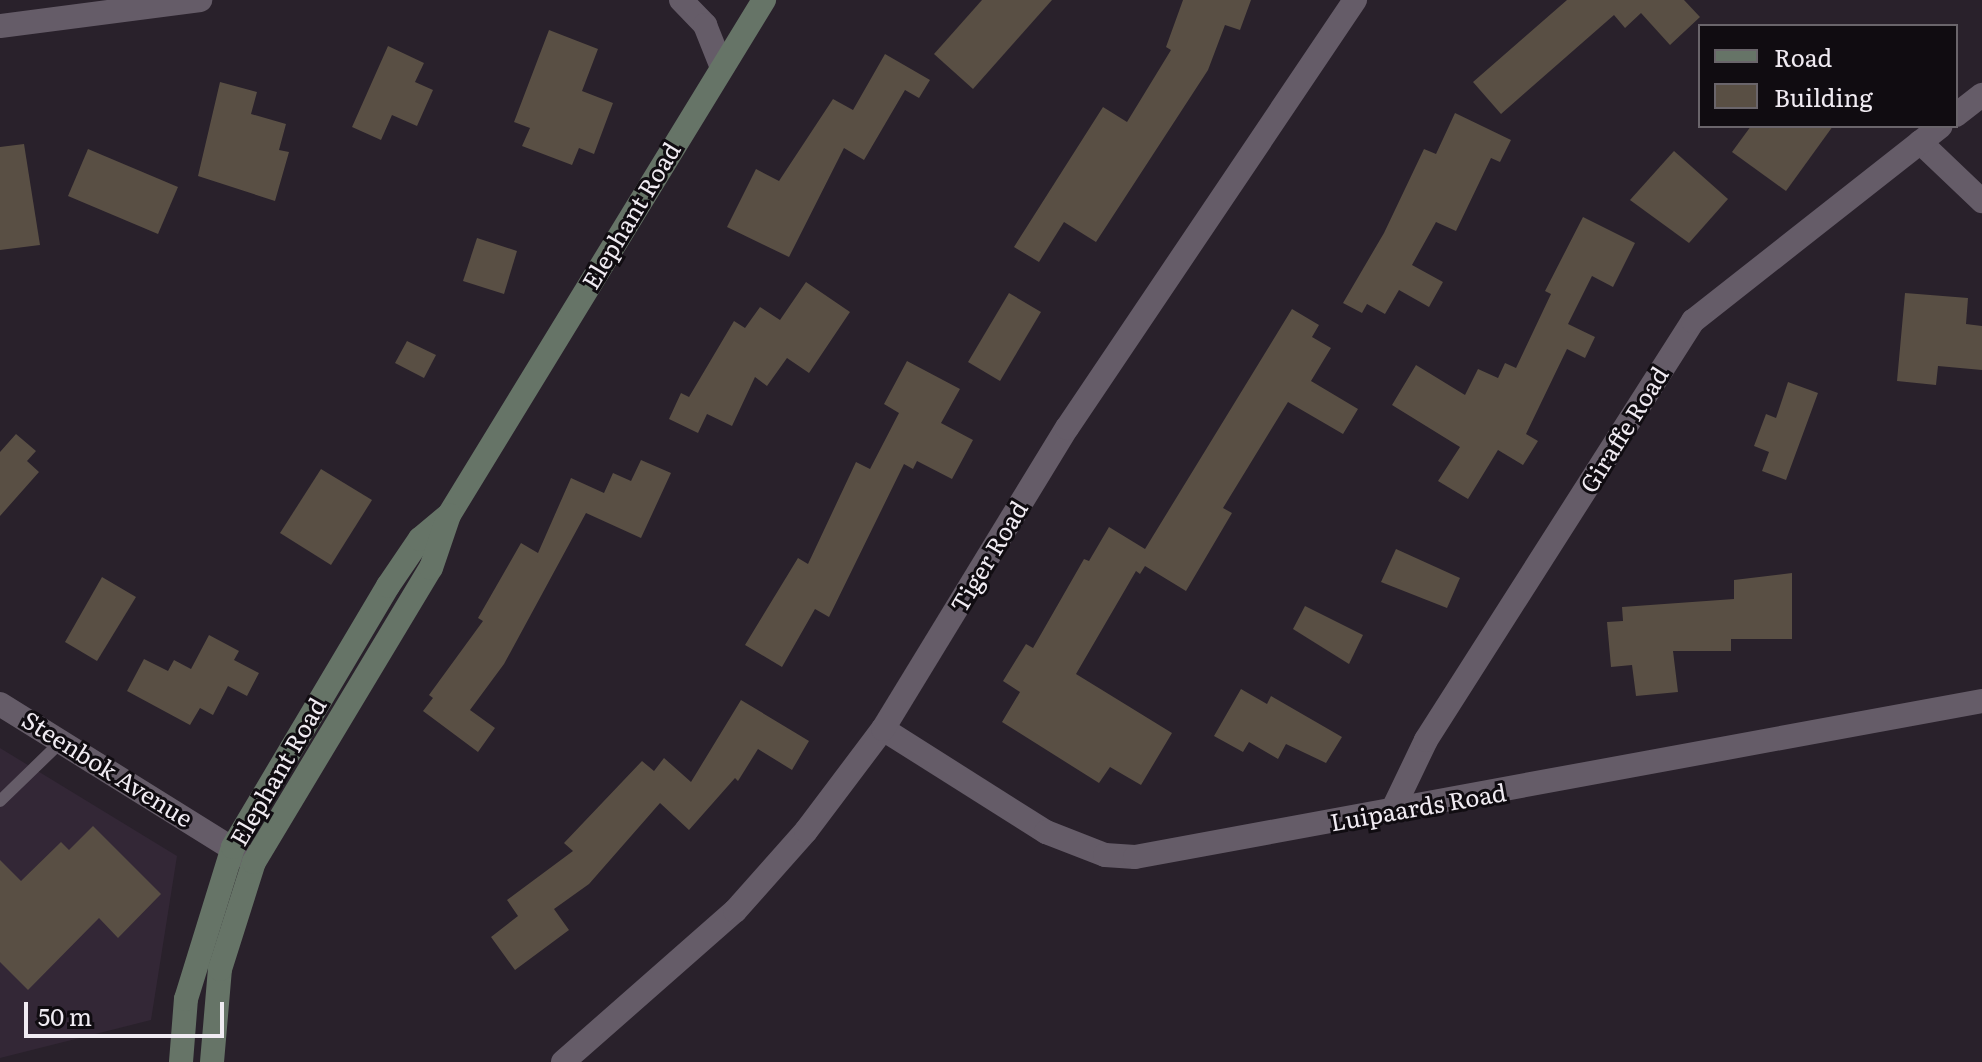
<!DOCTYPE html>
<html>
<head>
<meta charset="utf-8">
<style>
  body { margin:0 }
  #map { position:relative; width:1982px; height:1062px; overflow:hidden; background:#29212b; font-family:Literata,serif }
  div>[style] { position:absolute }
  .built>* { inset:0; background:#332736 }
  .building>* { inset:0; background:#594f44 }
  .lane>* { height:12px; margin:-6px; padding:0 6px; transform-origin:6px; border-radius:6px; background:#655c68 }
  .street>* { height:24px; margin:-12px; padding:0 12px; transform-origin:12px; border-radius:12px; background:#655c68 }
  .secondary>* { height:24px; margin:-12px; padding:0 12px; transform-origin:12px; border-radius:12px; background:#667467 }
  span { translate:-50% -50%; white-space:nowrap; text-align:center; line-height:1.15; -webkit-text-stroke:6px #100c11; paint-order:stroke }
  .street-label { font-size:24px; color:#f0ebf2 }
  .legend { position:absolute; left:1698px; top:24px; width:260px; height:104px; box-sizing:border-box; background:#100c11; border:2px solid #6a656b; margin:0; padding:10px 14px; list-style:none; font-size:24px; color:#f0ebf2 }
  .legend li { display:flex; align-items:center; gap:16px; height:40px }
  .legend b { width:40px; border:2px solid #6a656b }
  .scale { position:absolute; left:24px; top:1002px; width:200px; height:36px; box-sizing:border-box; border:4px solid #f0ebf2; border-top:0; padding-left:10px; font-size:24px; line-height:28px; white-space:nowrap; color:#f0ebf2; -webkit-text-stroke:6px #100c11; paint-order:stroke }
</style>
</head>
<body>
<div id="map">
  <div class="built">
    <i style="clip-path:polygon(0 748px,177px 856px,151px 1020px,0 1058px)"></i>
  </div>
  <div class="building">
    <i style="clip-path:polygon(982px 0,1052px 0,973px 89px,934px 54px)"></i>
    <i style="clip-path:polygon(1183px 0,1251px 0,1240px 30px,1225px 25px,1208px 70px,1096px 242px,1064px 222px,1039px 262px,1014px 247px,1103px 107px,1127px 122px,1171px 50px,1166px 47px)"></i>
    <i style="clip-path:polygon(1567px 0,1684px 0,1700px 17px,1670px 45px,1641px 13px,1625px 28px,1614px 15px,1501px 114px,1473px 82px)"></i>
    <i style="clip-path:polygon(549px 30px,598px 49px,582px 91px,613px 103px,594px 154px,579px 148px,572px 165px,522px 146px,530px 128px,514px 122px)"></i>
    <i style="clip-path:polygon(388px 46px,424px 63px,415px 82px,433px 90px,417px 126px,392px 115px,381px 140px,352px 127px)"></i>
    <i style="clip-path:polygon(885px 54px,930px 80px,919px 98px,905px 90px,864px 160px,844px 148px,789px 257px,727px 227px,756px 169px,779px 181px,833px 99px,853px 110px)"></i>
    <i style="clip-path:polygon(220px 82px,257px 92px,251px 114px,286px 124px,279px 150px,289px 152px,275px 201px,198px 176px)"></i>
    <i style="clip-path:polygon(1455px 113px,1511px 140px,1500px 162px,1491px 158px,1456px 231px,1436px 222px,1412px 265px,1443px 282px,1429px 307px,1399px 290px,1385px 314px,1367px 304px,1362px 313px,1343px 303px,1384px 233px,1424px 149px,1436px 154px)"></i>
    <i style="clip-path:polygon(1751px 126px,1833px 126px,1786px 191px,1732px 152px)"></i>
    <i style="clip-path:polygon(24px 144px,40px 245px,0 250px,0 147px)"></i>
    <i style="clip-path:polygon(88px 149px,178px 187px,158px 234px,68px 196px)"></i>
    <i style="clip-path:polygon(1674px 151px,1728px 199px,1689px 243px,1630px 200px)"></i>
    <i style="clip-path:polygon(1583px 217px,1635px 243px,1613px 287px,1592px 276px,1568px 324px,1595px 337px,1585px 358px,1567px 349px,1526px 434px,1538px 441px,1523px 465px,1498px 450px,1468px 499px,1438px 481px,1460px 447px,1392px 405px,1416px 365px,1465px 395px,1478px 369px,1498px 378px,1505px 363px,1516px 368px,1551px 294px,1545px 291px)"></i>
    <i style="clip-path:polygon(477px 238px,517px 251px,504px 294px,463px 281px)"></i>
    <i style="clip-path:polygon(806px 282px,850px 312px,809px 373px,787px 358px,767px 386px,755px 377px,732px 426px,707px 414px,698px 433px,669px 419px,681px 393px,689px 397px,734px 321px,745px 328px,760px 307px,780px 320px)"></i>
    <i style="clip-path:polygon(1009px 293px,1041px 312px,1000px 381px,968px 362px)"></i>
    <i style="clip-path:polygon(1905px 293px,1968px 298px,1966px 324px,1982px 326px,1982px 370px,1938px 366px,1936px 385px,1897px 381px)"></i>
    <i style="clip-path:polygon(1292px 309px,1319px 325px,1312px 337px,1331px 348px,1311px 381px,1358px 409px,1343px 434px,1288px 402px,1223px 508px,1232px 513px,1186px 591px,1145px 566px,1140px 574px,1136px 571px,1076px 674px,1172px 733px,1141px 785px,1110px 767px,1099px 783px,1002px 722px,1020px 692px,1003px 681px,1026px 644px,1033px 648px,1084px 559px,1089px 561px,1109px 527px,1145px 549px)"></i>
    <i style="clip-path:polygon(407px 341px,436px 355px,424px 378px,395px 363px)"></i>
    <i style="clip-path:polygon(907px 361px,960px 389px,941px 423px,973px 440px,952px 479px,917px 461px,913px 469px,904px 464px,829px 617px,815px 609px,782px 667px,745px 645px,798px 558px,808px 564px,856px 462px,870px 469px,899px 413px,884px 404px)"></i>
    <i style="clip-path:polygon(1788px 382px,1818px 393px,1786px 480px,1762px 471px,1769px 452px,1754px 446px,1766px 414px,1776px 418px)"></i>
    <i style="clip-path:polygon(16px 434px,36px 451px,27px 461px,39px 472px,0 516px,0 452px)"></i>
    <i style="clip-path:polygon(641px 460px,671px 473px,641px 538px,586px 513px,504px 664px,470px 710px,495px 728px,478px 752px,423px 711px,433px 698px,429px 695px,483px 621px,478px 618px,521px 543px,538px 553px,571px 478px,604px 493px,613px 473px,631px 481px)"></i>
    <i style="clip-path:polygon(321px 469px,372px 500px,331px 565px,280px 533px)"></i>
    <i style="clip-path:polygon(1396px 549px,1460px 578px,1447px 608px,1381px 582px)"></i>
    <i style="clip-path:polygon(1792px 573px,1792px 639px,1731px 639px,1731px 651px,1673px 651px,1678px 692px,1636px 696px,1632px 665px,1611px 667px,1607px 622px,1623px 621px,1622px 607px,1734px 599px,1734px 580px)"></i>
    <i style="clip-path:polygon(102px 577px,136px 597px,97px 661px,65px 642px)"></i>
    <i style="clip-path:polygon(1305px 606px,1363px 635px,1349px 664px,1293px 629px)"></i>
    <i style="clip-path:polygon(209px 635px,239px 651px,234px 660px,259px 673px,247px 696px,228px 686px,213px 715px,200px 708px,190px 725px,127px 691px,144px 659px,168px 671px,174px 660px,191px 669px)"></i>
    <i style="clip-path:polygon(1241px 689px,1267px 704px,1271px 696px,1342px 737px,1326px 763px,1286px 744px,1278px 759px,1249px 742px,1243px 752px,1214px 736px)"></i>
    <i style="clip-path:polygon(741px 700px,809px 741px,792px 770px,758px 749px,738px 781px,735px 778px,689px 830px,660px 803px,589px 884px,554px 909px,569px 930px,515px 970px,491px 937px,518px 916px,507px 900px,573px 851px,564px 843px,642px 761px,654px 771px,664px 758px,691px 782px)"></i>
    <i style="clip-path:polygon(93px 826px,161px 894px,118px 938px,99px 918px,28px 990px,0 962px,0 860px,21px 881px,61px 842px,69px 850px)"></i>
  </div>
  <div class="lane">
    <i style="left:0;top:801px;width:86px;rotate:-44.1deg"></i>
  </div>
  <div class="street">
    <i style="left:681px;top:0;width:35px;rotate:46deg"></i>
    <i style="left:705px;top:25px;width:43px;rotate:68.2deg"></i>
    <i style="left:0;top:26px;width:202px;rotate:-7.4deg"></i>
    <i style="left:1956px;top:115px;width:33px;rotate:-38deg"></i>
    <i style="left:1920px;top:142px;width:86px;rotate:43.6deg"></i>
    <i style="left:0;top:704px;width:299px;rotate:31.9deg"></i>
    <i style="left:883px;top:729px;width:193px;rotate:32.3deg"></i>
    <i style="left:1046px;top:832px;width:63px;rotate:21.3deg"></i>
    <i style="left:1105px;top:855px;width:30px;rotate:4deg"></i>
    <i style="left:1135px;top:857px;width:861px;rotate:-10.44deg"></i>
    <i style="left:1393px;top:809px;width:76px;rotate:-64.4deg"></i>
    <i style="left:1426px;top:740px;width:497px;rotate:-57.5deg"></i>
    <i style="left:1693px;top:321px;width:315px;rotate:-38.2deg"></i>
    <i style="left:563px;top:1062px;width:229px;rotate:-41.3deg"></i>
    <i style="left:735px;top:911px;width:107px;rotate:-48.4deg"></i>
    <i style="left:806px;top:831px;width:128px;rotate:-53deg"></i>
    <i style="left:883px;top:729px;width:353px;rotate:-58.6deg"></i>
    <i style="left:1067px;top:428px;width:516px;rotate:-56.06deg"></i>
  </div>
  <div class="secondary">
    <i style="left:181px;top:1062px;width:63px;rotate:-85.5deg"></i>
    <i style="left:186px;top:999px;width:159px;rotate:-72.8deg"></i>
    <i style="left:233px;top:847px;width:304px;rotate:-59.3deg"></i>
    <i style="left:388px;top:586px;width:57px;rotate:-55.8deg"></i>
    <i style="left:420px;top:539px;width:38px;rotate:-40deg"></i>
    <i style="left:449px;top:515px;width:604px;rotate:-58.55deg"></i>
    <i style="left:212px;top:1062px;width:93px;rotate:-85.1deg"></i>
    <i style="left:220px;top:969px;width:112px;rotate:-72.4deg"></i>
    <i style="left:254px;top:862px;width:343px;rotate:-59deg"></i>
    <i style="left:431px;top:568px;width:56px;rotate:-71.2deg"></i>
  </div>
  <div class="street-label">
    <span style="left:630px;top:215px;rotate:-59deg">Elephant Road</span>
    <span style="left:1623px;top:429px;rotate:-58deg">Giraffe Road</span>
    <span style="left:988px;top:556px;rotate:-59deg">Tiger Road</span>
    <span style="left:108px;top:768px;rotate:32deg">Steenbok Avenue</span>
    <span style="left:277px;top:771px;rotate:-60deg">Elephant Road</span>
    <span style="left:1418px;top:806px;rotate:-10deg">Luipaards Road</span>
  </div>
  <ul class="legend">
  <li><b style="height:10px;background:#667467"></b>Road</li>
  <li><b style="height:22px;background:#594f44"></b>Building</li>
  </ul>
  <div class="scale">50 m</div>
</div>
</body>
</html>
